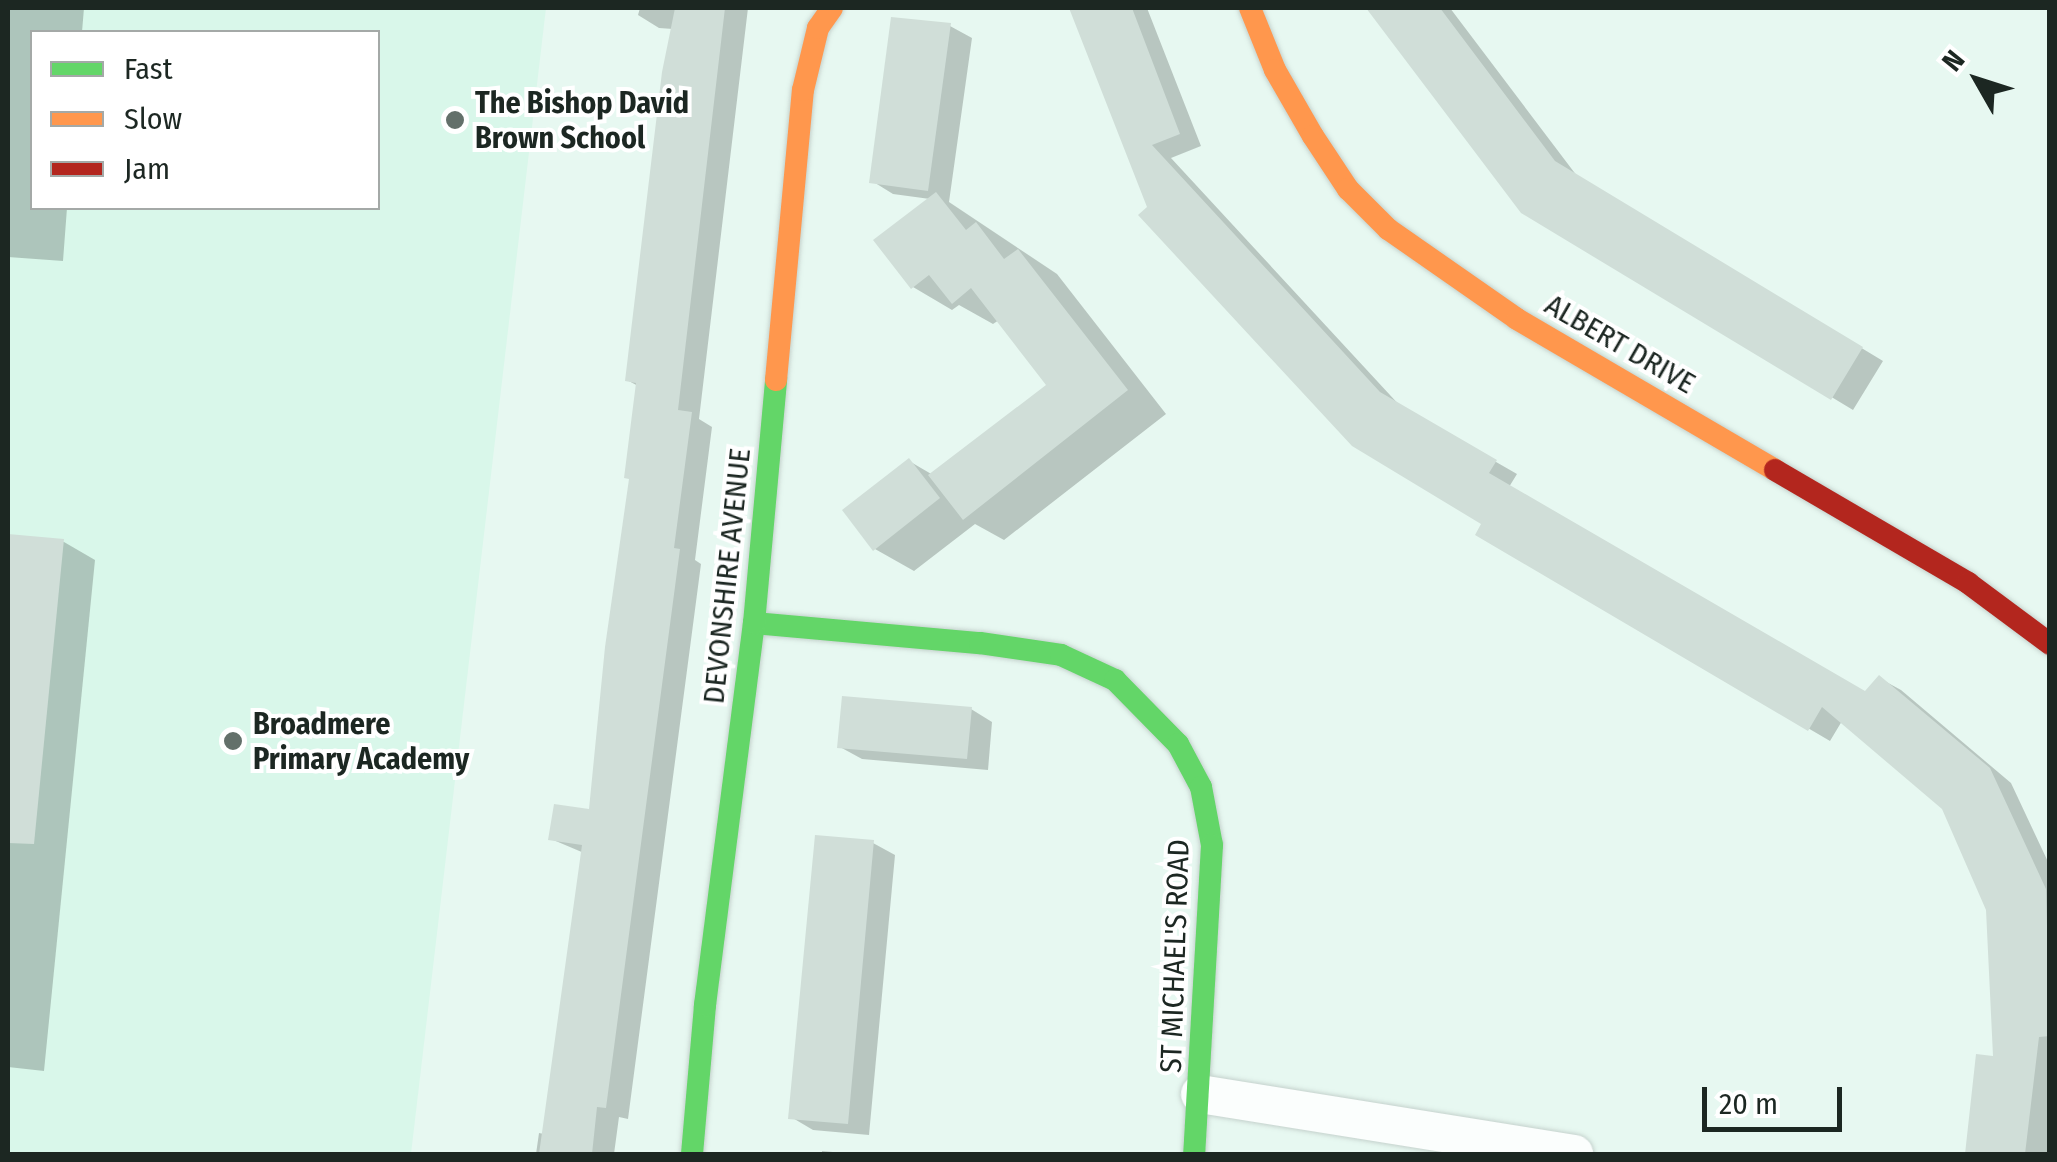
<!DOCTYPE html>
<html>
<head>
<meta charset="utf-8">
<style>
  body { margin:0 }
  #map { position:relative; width:2057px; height:1162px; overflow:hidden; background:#e7f8f1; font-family:"Fira Sans Condensed",sans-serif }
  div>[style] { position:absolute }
  .built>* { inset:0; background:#d9f7ea }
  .shadow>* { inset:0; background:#0003 }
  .building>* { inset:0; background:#d0ded8 }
  .roads { filter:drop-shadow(0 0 2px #c5d2cd) drop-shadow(0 0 2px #c5d2cd) }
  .street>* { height:38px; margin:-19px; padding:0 19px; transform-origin:19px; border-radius:19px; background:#fbfefd }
  .fast>* { height:22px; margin:-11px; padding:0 11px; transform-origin:11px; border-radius:11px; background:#63d668 }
  .slow>* { height:22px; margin:-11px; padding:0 11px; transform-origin:11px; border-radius:11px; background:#ff974d }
  .jam>* { height:22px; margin:-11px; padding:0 11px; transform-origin:11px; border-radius:11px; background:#b3261e }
  .dots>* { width:28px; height:28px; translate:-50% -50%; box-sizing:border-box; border:5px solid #fff; border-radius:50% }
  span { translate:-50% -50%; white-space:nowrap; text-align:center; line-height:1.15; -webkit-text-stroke:8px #fff; paint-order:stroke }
  .poi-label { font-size:30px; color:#1c2722; font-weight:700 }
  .left { translate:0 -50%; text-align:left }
  .street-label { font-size:30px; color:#1c2722 }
  .frame { position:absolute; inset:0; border:10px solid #1c2722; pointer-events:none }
  .legend { position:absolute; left:30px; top:30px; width:350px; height:180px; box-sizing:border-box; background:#fff; border:2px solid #a4a9a7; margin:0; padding:12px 18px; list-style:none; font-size:30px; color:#1c2722 }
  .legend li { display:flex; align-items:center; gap:20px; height:50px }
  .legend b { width:50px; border:2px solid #a4a9a7 }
  .north { position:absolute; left:1927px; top:30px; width:100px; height:100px; -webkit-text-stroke:8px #fff; paint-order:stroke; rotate:309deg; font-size:28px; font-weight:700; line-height:40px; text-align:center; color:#1c2722 }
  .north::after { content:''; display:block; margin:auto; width:35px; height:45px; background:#1c2722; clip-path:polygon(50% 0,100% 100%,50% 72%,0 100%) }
  .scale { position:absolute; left:1702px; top:1087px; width:140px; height:45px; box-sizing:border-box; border:5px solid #1c2722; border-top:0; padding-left:12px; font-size:30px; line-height:35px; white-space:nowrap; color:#1c2722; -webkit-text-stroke:8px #fff; paint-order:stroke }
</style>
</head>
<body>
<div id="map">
  <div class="built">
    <i style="clip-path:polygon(evenodd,8px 8px,546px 8px,411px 1154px,8px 1154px,8px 8px,32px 32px,378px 32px,378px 208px,32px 208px,32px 32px)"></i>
  </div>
  <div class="shadow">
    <i style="clip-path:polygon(8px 8px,84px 8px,82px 32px,32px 32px,32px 208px,67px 208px,63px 261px,8px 257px)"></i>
    <i style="clip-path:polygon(640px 8px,748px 8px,699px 419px,712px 427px,695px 560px,701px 564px,628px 1119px,619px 1117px,614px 1154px,536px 1154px,539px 1133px,544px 1134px,584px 853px,551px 839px,591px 812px,632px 480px,638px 386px,627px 380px,673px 29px,659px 28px,638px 15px)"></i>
    <i style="clip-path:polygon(1072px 8px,1147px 8px,1201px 146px,1171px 158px,1402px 408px,1517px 474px,1509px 487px,1865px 695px,1879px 678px,1901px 690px,2011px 783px,2050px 866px,2048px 1154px,1967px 1154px,1978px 1057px,1996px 1059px,1989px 910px,1944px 808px,1842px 721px,1830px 741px,1478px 534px,1485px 523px,1150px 208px)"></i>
    <i style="clip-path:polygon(1370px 8px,1450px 8px,1577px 176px,1883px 361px,1853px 410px,1523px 211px)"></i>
    <i style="clip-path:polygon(950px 26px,972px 38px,949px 202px,1057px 274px,1166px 414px,1004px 540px,975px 524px,914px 571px,875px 549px,909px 461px,933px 475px,1049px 385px,999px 320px,993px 324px,959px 305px,952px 310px,913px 287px,930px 199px,893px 194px,872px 181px)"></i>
    <i style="clip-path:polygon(8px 537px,64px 542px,95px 560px,44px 1071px,8px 1067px)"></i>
    <i style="clip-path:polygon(971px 709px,992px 722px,988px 770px,862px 759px,840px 747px)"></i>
    <i style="clip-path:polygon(873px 843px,895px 855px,869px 1135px,813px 1130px,791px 1117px)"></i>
    <i style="clip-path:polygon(822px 1151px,855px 1154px,822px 1154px)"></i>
  </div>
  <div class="building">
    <i style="clip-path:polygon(675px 8px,725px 8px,678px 410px,692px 412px,674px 548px,680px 549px,606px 1108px,597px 1107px,592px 1154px,539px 1154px,582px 845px,548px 840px,554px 804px,589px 809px,605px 647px,629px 479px,624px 478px,636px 383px,625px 381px,662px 72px)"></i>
    <i style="clip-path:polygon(1069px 8px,1132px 8px,1180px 134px,1152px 145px,1380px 392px,1497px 460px,1489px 473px,1865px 691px,1879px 675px,1990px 768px,2046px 889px,2050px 1036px,2039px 1037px,2025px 1154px,1965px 1154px,1976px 1054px,1993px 1056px,1986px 910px,1942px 809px,1822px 707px,1808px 731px,1475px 535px,1481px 524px,1352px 446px,1138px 215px,1147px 207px)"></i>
    <i style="clip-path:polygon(1366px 8px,1440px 8px,1555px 161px,1863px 347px,1831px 400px,1521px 213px)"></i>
    <i style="clip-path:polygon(891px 17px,951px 23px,928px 191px,869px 183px)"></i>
    <i style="clip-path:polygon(936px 192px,966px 230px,976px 222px,1004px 259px,1018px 249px,1128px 390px,963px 520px,928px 475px,1046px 385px,971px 288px,952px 304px,929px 275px,911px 289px,873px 240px)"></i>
    <i style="clip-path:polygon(909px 458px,940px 498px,873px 551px,842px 510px)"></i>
    <i style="clip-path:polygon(8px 534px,64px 539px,34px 844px,8px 843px)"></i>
    <i style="clip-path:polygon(842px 696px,972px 707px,967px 759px,837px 748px)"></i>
    <i style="clip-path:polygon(815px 835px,874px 840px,848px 1124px,788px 1119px)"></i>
  </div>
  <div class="roads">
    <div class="street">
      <i style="left:1200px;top:1094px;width:379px;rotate:9.1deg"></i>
    </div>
    <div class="fast">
      <i style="left:754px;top:623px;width:227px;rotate:5.1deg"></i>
      <i style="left:980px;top:643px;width:82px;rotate:8.4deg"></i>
      <i style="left:1061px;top:655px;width:60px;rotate:24.8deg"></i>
      <i style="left:1115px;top:680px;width:90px;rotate:45.5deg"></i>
      <i style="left:1178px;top:744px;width:49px;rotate:61.9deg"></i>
      <i style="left:1201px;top:787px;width:59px;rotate:79.3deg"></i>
      <i style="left:1212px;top:845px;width:310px;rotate:93.3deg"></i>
      <i style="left:692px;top:1154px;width:150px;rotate:-85deg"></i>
      <i style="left:705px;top:1005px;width:385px;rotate:-82.7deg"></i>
      <i style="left:754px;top:623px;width:244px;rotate:-84.8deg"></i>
    </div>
    <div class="slow">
      <i style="left:1250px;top:8px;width:67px;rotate:68deg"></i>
      <i style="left:1275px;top:70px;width:76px;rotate:60.1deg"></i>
      <i style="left:1313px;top:136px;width:64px;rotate:56.6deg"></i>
      <i style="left:1348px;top:189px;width:57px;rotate:45deg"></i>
      <i style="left:1388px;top:229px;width:157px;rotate:34.9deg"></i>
      <i style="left:1517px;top:319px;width:299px;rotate:30.3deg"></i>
      <i style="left:776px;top:380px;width:291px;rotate:-84.7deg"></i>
      <i style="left:803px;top:90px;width:64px;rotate:-76.4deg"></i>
      <i style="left:818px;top:28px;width:24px;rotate:-55deg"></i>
    </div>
    <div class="jam">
      <i style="left:1775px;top:470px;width:224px;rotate:30.3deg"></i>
      <i style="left:1968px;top:583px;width:102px;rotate:36.6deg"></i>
    </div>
  </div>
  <div class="dots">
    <i style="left:455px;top:120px;background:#63706a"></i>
    <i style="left:233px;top:741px;background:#63706a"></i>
  </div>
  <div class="poi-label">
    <span class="left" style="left:475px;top:120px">The Bishop David<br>Brown School</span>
    <span class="left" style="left:253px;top:741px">Broadmere<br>Primary Academy</span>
  </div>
  <div class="street-label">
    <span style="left:1620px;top:344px;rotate:30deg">ALBERT DRIVE</span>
    <span style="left:727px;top:576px;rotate:-84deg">DEVONSHIRE AVENUE</span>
    <span style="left:1175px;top:956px;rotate:-88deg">ST MICHAEL'S ROAD</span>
  </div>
  <div class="frame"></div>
  <ul class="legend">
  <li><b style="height:12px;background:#63d668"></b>Fast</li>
  <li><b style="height:12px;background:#ff974d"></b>Slow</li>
  <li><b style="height:12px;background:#b3261e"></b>Jam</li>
  </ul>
  <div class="north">N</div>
  <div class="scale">20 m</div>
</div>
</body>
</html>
